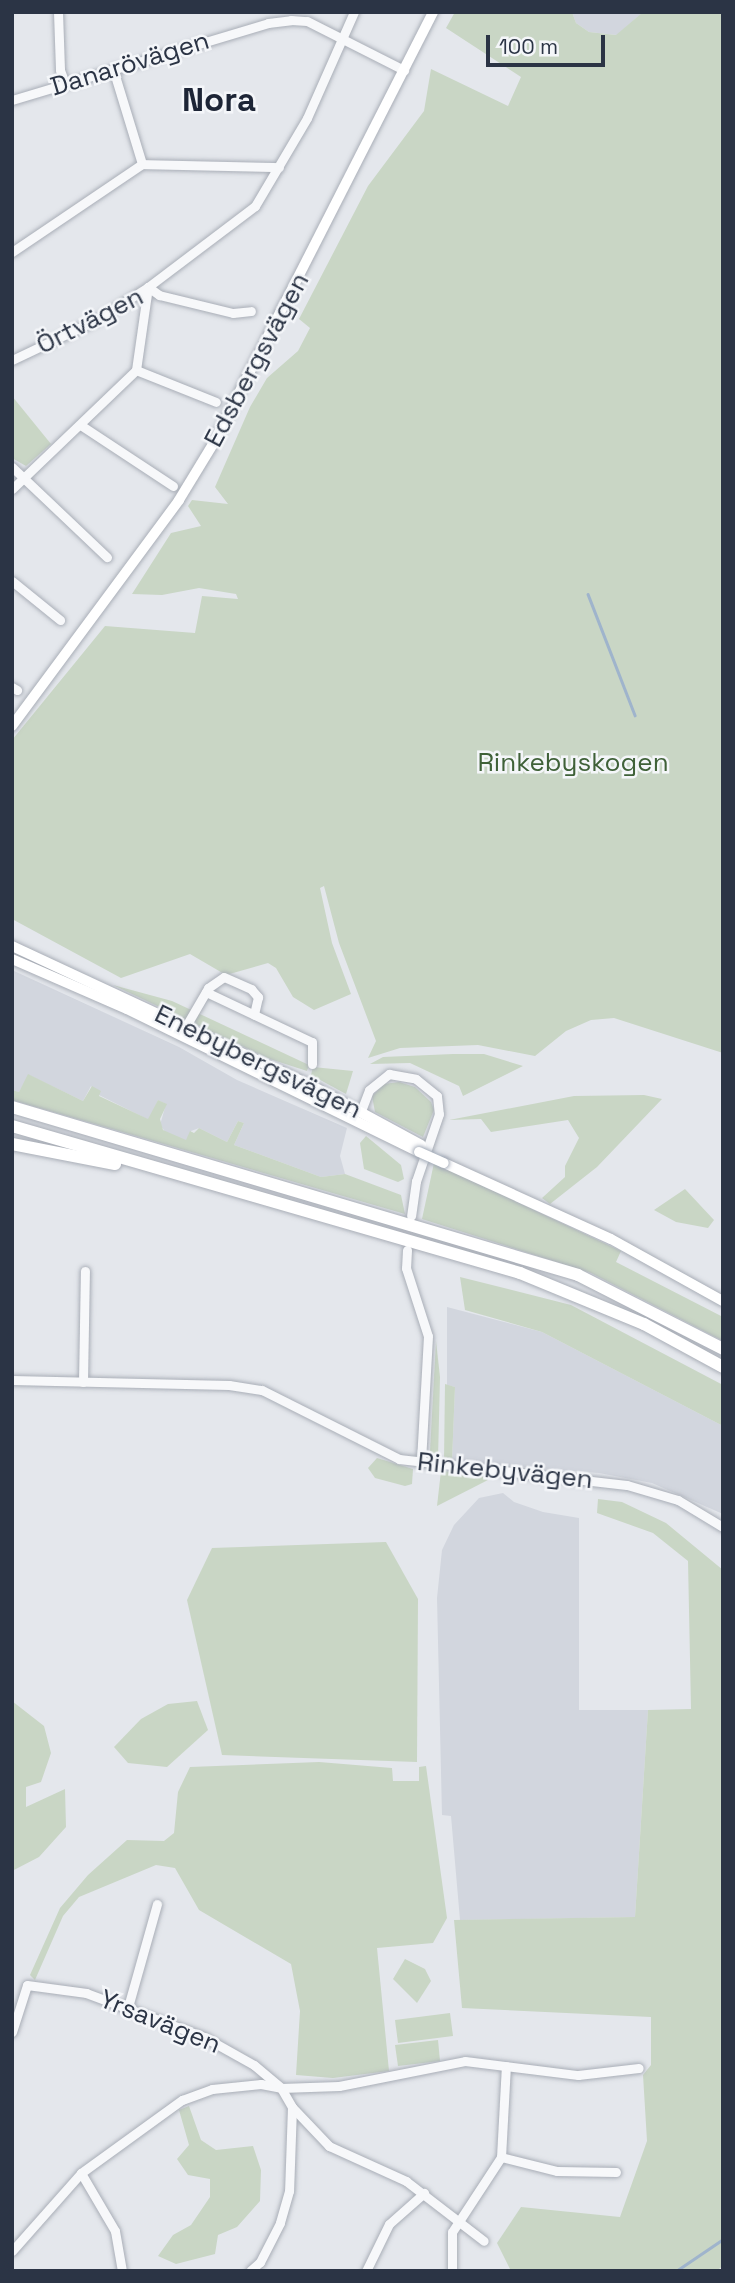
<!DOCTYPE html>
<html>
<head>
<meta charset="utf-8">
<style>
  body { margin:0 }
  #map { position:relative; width:735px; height:2283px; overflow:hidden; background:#e4e7ec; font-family:"Space Grotesk",sans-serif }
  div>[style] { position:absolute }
  .built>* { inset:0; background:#d2d6de }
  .green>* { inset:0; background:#c9d6c5 }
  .stream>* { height:2.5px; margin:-1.25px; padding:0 1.25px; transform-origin:1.25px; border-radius:1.25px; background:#9fb4cc }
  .roads { filter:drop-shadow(0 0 2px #a9aeb7) drop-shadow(0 0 2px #a9aeb7) }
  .minor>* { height:9px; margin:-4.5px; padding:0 4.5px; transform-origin:4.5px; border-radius:4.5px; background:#f7f8fa }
  .major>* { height:10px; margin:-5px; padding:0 5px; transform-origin:5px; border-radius:5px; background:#fff }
  .highway>* { height:12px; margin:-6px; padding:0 6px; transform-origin:6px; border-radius:6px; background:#fff }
  .bridges { filter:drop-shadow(0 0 2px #a3abb8) drop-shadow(0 0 2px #a3abb8) }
  .major-bridge>* { height:10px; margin:-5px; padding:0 5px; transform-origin:5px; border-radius:5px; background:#fff }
  span { translate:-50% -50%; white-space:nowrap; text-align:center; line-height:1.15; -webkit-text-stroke:5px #f4f6f9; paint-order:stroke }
  .street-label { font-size:26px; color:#2b3445 }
  .park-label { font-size:26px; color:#3f6138 }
  .district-label { font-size:33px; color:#1d2536; font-weight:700 }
  .frame { position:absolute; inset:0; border:14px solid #2b3445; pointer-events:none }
  .scale { position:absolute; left:486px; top:35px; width:119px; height:32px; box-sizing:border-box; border:4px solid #2b3445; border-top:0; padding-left:9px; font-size:21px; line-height:24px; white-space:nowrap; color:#2b3445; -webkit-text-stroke:5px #f4f6f9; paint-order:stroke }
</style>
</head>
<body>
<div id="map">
  <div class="built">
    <i style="clip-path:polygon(572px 12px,643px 12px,617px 35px,589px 32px,576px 23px)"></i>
    <i style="clip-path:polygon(12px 970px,179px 1047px,237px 1080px,347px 1128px,340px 1156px,345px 1174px,321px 1177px,234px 1145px,244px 1123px,238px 1121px,227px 1142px,199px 1128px,191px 1131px,187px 1141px,166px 1133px,160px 1125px,166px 1104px,158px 1100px,149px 1120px,99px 1095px,91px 1086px,83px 1101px,29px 1075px,19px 1092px,12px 1090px)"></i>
    <i style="clip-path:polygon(447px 1307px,542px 1332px,723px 1426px,723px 1514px,652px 1483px,599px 1473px,452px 1461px,455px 1387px,447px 1385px)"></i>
    <i style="clip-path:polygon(503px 1493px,514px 1502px,543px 1512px,579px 1518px,579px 1710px,648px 1710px,635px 1917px,460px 1920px,451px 1816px,442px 1815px,437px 1598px,442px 1550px,454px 1525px,479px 1498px)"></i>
  </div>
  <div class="green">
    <i style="clip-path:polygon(455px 12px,572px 12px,576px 23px,589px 32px,616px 35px,643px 12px,723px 12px,723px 1053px,614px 1018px,591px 1020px,566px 1031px,535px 1056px,478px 1045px,400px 1048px,368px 1058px,376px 1041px,339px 943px,324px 886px,320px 888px,332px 943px,351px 994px,314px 1010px,293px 997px,276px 968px,268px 963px,226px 975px,190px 954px,121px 978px,12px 919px,12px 740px,105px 626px,195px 633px,202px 596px,238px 599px,236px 594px,199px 588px,162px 595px,132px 594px,171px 533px,201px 526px,188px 506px,192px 500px,228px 504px,215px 487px,250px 407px,267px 378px,298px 351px,310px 328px,299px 319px,368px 186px,424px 111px,431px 69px,508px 106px,521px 77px,446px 28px)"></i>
    <i style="clip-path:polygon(12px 396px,51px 444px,26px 466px,12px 458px)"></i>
    <i style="clip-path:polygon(113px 985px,172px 1001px,309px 1065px,307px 1071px,267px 1058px)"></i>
    <i style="clip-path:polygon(453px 1054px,484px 1054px,523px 1066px,463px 1096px,459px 1086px,410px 1063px,370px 1064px,383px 1057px)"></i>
    <i style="clip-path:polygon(313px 1067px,353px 1071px,346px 1094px,311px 1075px)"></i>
    <i style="clip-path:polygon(28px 1074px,83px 1101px,92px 1086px,101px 1091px,99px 1096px,148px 1119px,158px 1100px,167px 1104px,160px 1119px,163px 1130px,186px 1140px,190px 1131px,194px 1133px,199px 1128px,227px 1142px,238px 1121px,244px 1123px,234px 1145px,321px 1177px,345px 1174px,401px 1195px,405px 1214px,12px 1100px,12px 1090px,19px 1092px)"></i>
    <i style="clip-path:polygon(399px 1082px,415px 1087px,431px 1102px,434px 1110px,423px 1137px,375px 1112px,372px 1096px,384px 1084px)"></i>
    <i style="clip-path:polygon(644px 1095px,662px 1099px,597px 1167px,550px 1204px,542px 1198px,565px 1177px,565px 1166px,579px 1138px,568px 1120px,491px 1132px,481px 1119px,449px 1120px,574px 1096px)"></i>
    <i style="clip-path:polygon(366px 1136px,401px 1165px,404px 1179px,398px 1182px,364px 1169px,360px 1143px)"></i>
    <i style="clip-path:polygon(434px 1163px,621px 1251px,616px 1262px,723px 1317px,723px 1341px,591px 1273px,422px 1219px)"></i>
    <i style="clip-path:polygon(685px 1189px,714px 1220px,708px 1228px,676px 1222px,654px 1210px)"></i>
    <i style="clip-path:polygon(460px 1277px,571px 1305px,723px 1385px,723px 1426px,542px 1332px,465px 1310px)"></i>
    <i style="clip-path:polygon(436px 1341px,440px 1377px,438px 1459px,430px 1451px)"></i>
    <i style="clip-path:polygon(445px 1384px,455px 1387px,452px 1461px,444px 1460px)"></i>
    <i style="clip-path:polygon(377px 1458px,413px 1469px,412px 1484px,405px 1486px,375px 1478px,368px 1468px)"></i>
    <i style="clip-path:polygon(441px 1471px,483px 1474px,488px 1480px,437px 1506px)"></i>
    <i style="clip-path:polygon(598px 1499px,622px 1502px,666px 1523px,723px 1570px,723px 2266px,716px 2271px,511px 2271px,497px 2243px,521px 2207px,620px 2217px,647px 2141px,643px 2075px,651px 2065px,651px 2017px,462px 2008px,454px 1920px,635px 1917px,648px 1710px,691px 1709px,688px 1561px,653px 1533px,597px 1513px)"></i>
    <i style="clip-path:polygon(386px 1542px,418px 1599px,417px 1762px,222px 1755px,187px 1600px,212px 1548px)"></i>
    <i style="clip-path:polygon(12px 1701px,44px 1726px,51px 1753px,41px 1782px,26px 1787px,26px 1807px,65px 1789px,66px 1827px,39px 1857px,12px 1871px)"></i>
    <i style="clip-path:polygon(197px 1701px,208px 1730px,167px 1767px,128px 1763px,114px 1747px,141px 1719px,168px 1704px)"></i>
    <i style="clip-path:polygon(319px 1762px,392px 1768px,393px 1781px,419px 1781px,419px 1767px,426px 1766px,447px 1918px,433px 1943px,377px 1948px,389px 2071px,333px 2078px,296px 2075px,300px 2011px,291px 1964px,199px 1910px,175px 1868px,156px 1865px,79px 1897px,63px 1916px,35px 1980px,30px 1975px,60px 1908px,88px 1875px,127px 1840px,164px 1841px,174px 1833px,178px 1792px,190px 1767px)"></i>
    <i style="clip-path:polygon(405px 1959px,425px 1969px,431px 1981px,417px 2003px,393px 1979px)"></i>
    <i style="clip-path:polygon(450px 2013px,453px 2036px,398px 2043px,395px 2020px)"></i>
    <i style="clip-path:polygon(438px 2040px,440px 2061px,398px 2066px,395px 2045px)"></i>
    <i style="clip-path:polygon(189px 2106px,201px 2140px,216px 2150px,253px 2146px,261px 2170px,260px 2201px,237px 2227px,218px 2235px,215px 2254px,176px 2264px,158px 2256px,173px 2235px,191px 2225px,210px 2197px,210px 2179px,188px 2175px,177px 2159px,189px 2145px,179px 2110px)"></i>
  </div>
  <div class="stream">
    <i style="left:588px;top:594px;width:130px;rotate:68.8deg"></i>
    <i style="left:676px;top:2271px;width:57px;rotate:-34.2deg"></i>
  </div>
  <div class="roads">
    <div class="minor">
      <i style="left:58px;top:12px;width:58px;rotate:88deg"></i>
      <i style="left:60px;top:70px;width:15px;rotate:70deg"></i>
      <i style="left:113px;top:69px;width:99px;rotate:73deg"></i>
      <i style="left:12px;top:100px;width:267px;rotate:-16.7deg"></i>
      <i style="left:268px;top:23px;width:23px;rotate:-7deg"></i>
      <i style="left:291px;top:20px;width:16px;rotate:4deg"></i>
      <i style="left:307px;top:21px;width:109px;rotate:26.8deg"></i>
      <i style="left:12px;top:252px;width:157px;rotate:-34.1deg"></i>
      <i style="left:142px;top:164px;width:137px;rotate:1.3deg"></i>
      <i style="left:12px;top:360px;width:95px;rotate:-25.5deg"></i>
      <i style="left:98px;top:319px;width:59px;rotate:-32.6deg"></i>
      <i style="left:148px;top:287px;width:14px;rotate:36deg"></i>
      <i style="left:159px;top:295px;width:76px;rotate:13.7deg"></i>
      <i style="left:233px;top:313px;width:18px;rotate:-6deg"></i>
      <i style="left:136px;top:370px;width:86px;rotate:21.8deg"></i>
      <i style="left:82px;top:426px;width:109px;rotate:33.4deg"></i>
      <i style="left:12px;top:467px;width:131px;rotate:43.5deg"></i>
      <i style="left:12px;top:489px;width:172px;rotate:-43.8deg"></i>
      <i style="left:136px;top:370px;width:84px;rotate:-81.8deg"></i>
      <i style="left:148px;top:287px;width:134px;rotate:-37.1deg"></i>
      <i style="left:255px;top:206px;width:102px;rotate:-59.4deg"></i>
      <i style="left:307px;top:118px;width:116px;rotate:-66.1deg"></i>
      <i style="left:12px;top:581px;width:62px;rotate:39.1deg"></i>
      <i style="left:12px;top:687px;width:6px;rotate:31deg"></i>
      <i style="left:206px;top:992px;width:117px;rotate:25.3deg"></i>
      <i style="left:312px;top:1042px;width:22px;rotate:90deg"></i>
      <i style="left:186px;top:1026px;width:44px;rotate:-59.9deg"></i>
      <i style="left:208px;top:988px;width:19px;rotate:-35deg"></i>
      <i style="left:224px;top:977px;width:30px;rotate:24deg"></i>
      <i style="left:251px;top:989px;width:11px;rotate:49deg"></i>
      <i style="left:258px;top:997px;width:18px;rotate:103deg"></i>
      <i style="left:361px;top:1111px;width:22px;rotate:-69deg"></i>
      <i style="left:369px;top:1090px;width:26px;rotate:-39deg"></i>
      <i style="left:389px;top:1074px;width:27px;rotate:10deg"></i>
      <i style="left:416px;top:1079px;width:27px;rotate:39deg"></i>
      <i style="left:437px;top:1096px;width:18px;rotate:84deg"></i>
      <i style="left:439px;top:1114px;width:71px;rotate:108.9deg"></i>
      <i style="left:416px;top:1181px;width:35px;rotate:98deg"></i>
      <i style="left:407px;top:1250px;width:18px;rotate:93deg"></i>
      <i style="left:406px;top:1268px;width:71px;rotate:72.1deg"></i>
      <i style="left:428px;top:1336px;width:127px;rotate:93.2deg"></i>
      <i style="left:12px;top:1380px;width:217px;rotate:1.3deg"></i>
      <i style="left:229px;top:1385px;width:33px;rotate:9deg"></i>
      <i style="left:262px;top:1390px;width:153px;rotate:26.7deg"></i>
      <i style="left:399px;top:1459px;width:229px;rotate:6.5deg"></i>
      <i style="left:627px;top:1485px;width:53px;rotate:16.4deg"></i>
      <i style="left:678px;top:1500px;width:52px;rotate:31deg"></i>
      <i style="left:83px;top:1382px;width:111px;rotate:-89deg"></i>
      <i style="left:128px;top:2007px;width:107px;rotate:-74.3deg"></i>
      <i style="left:12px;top:2032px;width:49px;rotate:-72.3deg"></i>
      <i style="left:27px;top:1985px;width:60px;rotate:7.7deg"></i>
      <i style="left:86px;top:1993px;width:126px;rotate:20.4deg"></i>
      <i style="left:204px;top:2037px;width:57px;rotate:29.2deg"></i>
      <i style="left:254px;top:2065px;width:35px;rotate:40deg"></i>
      <i style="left:281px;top:2088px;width:22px;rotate:60deg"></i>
      <i style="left:292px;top:2107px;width:84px;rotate:92deg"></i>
      <i style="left:289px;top:2191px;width:33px;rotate:106deg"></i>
      <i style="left:280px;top:2223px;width:44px;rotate:117.1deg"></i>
      <i style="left:260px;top:2262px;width:13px;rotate:138deg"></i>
      <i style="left:292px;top:2107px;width:54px;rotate:46.5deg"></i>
      <i style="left:329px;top:2146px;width:85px;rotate:24.4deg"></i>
      <i style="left:406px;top:2181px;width:98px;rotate:37.6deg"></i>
      <i style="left:501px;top:2157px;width:58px;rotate:14deg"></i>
      <i style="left:557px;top:2171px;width:59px;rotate:1deg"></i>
      <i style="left:81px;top:2173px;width:67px;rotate:59.6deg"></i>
      <i style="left:115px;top:2231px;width:41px;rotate:80.1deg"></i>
      <i style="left:12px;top:2251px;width:104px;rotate:-48.5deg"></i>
      <i style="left:81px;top:2173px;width:125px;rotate:-35.9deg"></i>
      <i style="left:182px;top:2100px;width:32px;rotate:-20deg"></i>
      <i style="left:212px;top:2089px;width:49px;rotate:-5.8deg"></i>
      <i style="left:261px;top:2084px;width:20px;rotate:11deg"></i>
      <i style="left:281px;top:2088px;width:58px;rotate:-2deg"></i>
      <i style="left:339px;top:2086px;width:128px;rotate:-11.2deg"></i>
      <i style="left:465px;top:2061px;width:114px;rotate:7.1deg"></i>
      <i style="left:578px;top:2075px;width:61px;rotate:-6.5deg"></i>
      <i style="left:366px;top:2271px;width:52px;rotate:-63.9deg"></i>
      <i style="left:389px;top:2224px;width:47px;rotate:-41.5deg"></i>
      <i style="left:452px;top:2271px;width:39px;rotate:-90deg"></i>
      <i style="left:452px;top:2232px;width:90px;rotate:-56.8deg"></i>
      <i style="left:501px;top:2157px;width:91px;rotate:-86.9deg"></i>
    </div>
    <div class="major">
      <i style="left:12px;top:726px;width:281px;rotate:-53.5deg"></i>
      <i style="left:179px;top:500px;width:66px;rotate:-58.7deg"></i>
      <i style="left:213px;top:444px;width:485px;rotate:-63deg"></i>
      <i style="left:12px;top:946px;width:331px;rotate:25deg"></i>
      <i style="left:312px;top:1086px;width:124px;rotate:28.4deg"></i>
      <i style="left:12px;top:959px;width:125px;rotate:23.5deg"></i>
      <i style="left:127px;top:1009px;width:325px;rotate:26.1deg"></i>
      <i style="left:444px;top:1163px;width:183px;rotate:24.5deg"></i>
      <i style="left:611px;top:1239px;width:128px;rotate:29deg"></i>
    </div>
    <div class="highway">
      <i style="left:12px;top:1107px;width:590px;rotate:16.53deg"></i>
      <i style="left:578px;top:1275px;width:163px;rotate:27deg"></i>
      <i style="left:12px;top:1126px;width:529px;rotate:16.14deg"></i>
      <i style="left:520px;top:1273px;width:134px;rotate:22.4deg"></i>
      <i style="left:644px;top:1324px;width:90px;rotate:28.6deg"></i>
      <i style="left:12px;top:1144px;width:105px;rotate:11deg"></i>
    </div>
  </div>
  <div class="bridges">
    <div class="major-bridge">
      <i style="left:419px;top:1152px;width:27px;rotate:24deg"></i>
    </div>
  </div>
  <div class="street-label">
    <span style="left:130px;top:64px;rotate:-17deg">Danarövägen</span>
    <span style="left:90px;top:321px;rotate:-27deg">Örtvägen</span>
    <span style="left:257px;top:360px;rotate:-62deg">Edsbergsvägen</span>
    <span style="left:258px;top:1062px;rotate:26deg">Enebybergsvägen</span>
    <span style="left:505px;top:1471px;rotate:6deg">Rinkebyvägen</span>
    <span style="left:160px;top:2022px;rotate:22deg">Yrsavägen</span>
  </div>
  <div class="park-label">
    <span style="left:573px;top:763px">Rinkebyskogen</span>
  </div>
  <div class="district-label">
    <span style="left:219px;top:101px">Nora</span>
  </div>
  <div class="frame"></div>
  <div class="scale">100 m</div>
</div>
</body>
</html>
